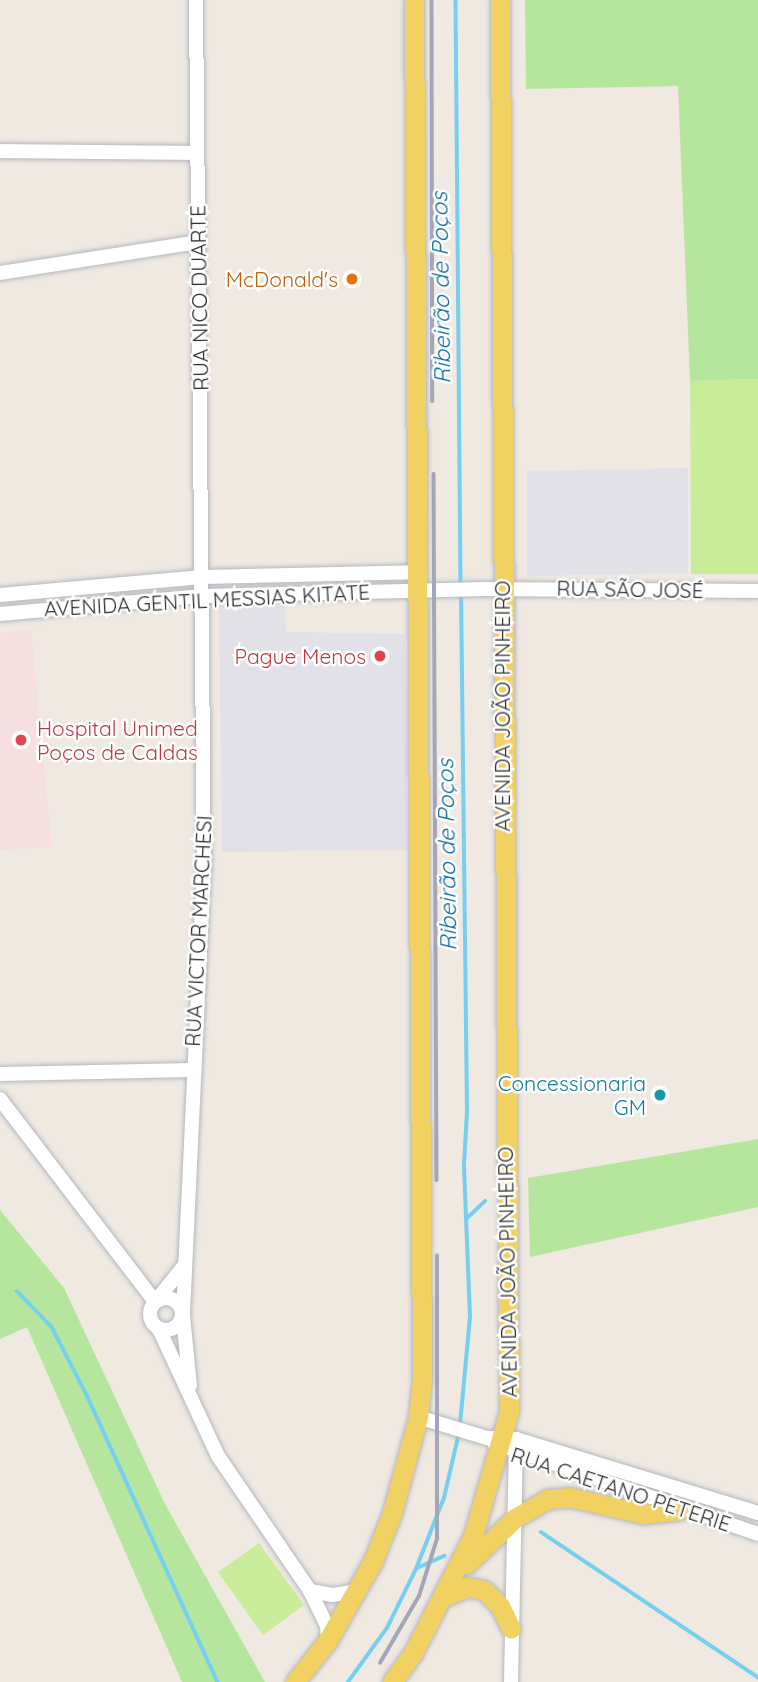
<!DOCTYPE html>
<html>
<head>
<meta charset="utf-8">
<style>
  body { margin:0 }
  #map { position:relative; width:758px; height:1682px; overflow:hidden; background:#efe9e1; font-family:Quicksand,sans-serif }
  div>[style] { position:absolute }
  .industrial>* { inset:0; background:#e3e1e8 }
  .medical>* { inset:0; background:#f5dfe0 }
  .green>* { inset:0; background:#b6e59e }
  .pitch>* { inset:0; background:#c9ec9a }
  .stream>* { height:3.5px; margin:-1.75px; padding:0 1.75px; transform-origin:1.75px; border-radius:1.75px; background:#75cff0 }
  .roads { filter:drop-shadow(0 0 2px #b4b7c1) drop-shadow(0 0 2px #b4b7c1) }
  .minor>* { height:14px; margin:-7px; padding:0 7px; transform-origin:7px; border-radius:7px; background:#fff }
  .minor>.ring { margin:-7px; padding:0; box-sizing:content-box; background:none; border:14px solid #fff; border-radius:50% }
  .major>* { height:19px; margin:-9.5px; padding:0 9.5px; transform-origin:9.5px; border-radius:9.5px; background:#f2d163 }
  .rail>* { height:3.5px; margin:-1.75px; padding:0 1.75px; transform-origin:1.75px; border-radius:1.75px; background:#a3a6b8 }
  .dots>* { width:19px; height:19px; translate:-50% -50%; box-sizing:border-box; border:4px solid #fff; border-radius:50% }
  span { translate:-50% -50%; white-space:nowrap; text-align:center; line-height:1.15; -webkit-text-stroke:5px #fff; paint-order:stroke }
  .food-label { font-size:21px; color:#c56008 }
  .right { translate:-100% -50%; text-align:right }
  .street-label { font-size:21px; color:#2e2e2e }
  .health-label { font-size:21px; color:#be3a42 }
  .left { translate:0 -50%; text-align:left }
  .culture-label { font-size:21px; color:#0d838f }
  .water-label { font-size:23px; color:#0d6fa3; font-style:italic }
</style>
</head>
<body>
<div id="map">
  <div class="industrial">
    <i style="clip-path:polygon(688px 468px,688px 573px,527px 576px,527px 471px)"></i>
    <i style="clip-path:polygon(285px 601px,286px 632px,405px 634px,408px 850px,222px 852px,219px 605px)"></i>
  </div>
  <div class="medical">
    <i style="clip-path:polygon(31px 630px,52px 847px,0 850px,0 633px)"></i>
  </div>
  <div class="green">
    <i style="clip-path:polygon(525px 0,758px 0,758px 379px,690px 381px,678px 86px,526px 89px)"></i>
    <i style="clip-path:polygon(758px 1139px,758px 1207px,530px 1257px,528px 1178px)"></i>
    <i style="clip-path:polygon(0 1210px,64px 1288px,165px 1504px,265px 1682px,182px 1682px,27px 1327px,0 1339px)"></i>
  </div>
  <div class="pitch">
    <i style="clip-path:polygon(758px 379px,758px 574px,691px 574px,690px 381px)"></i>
    <i style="clip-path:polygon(259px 1543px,304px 1605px,263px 1635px,218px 1572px)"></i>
  </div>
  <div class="stream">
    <i style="left:456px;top:0;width:586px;rotate:89.51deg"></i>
    <i style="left:466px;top:1219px;width:26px;rotate:-43deg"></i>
    <i style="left:17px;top:1291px;width:50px;rotate:45.8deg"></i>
    <i style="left:52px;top:1327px;width:76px;rotate:62.8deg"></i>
    <i style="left:87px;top:1395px;width:315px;rotate:65.5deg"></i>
    <i style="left:460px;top:1425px;width:108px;rotate:-84.7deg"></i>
    <i style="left:470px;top:1317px;width:152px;rotate:-92.3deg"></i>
    <i style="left:464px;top:1165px;width:53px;rotate:-86.8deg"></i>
    <i style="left:467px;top:1112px;width:518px;rotate:-90.66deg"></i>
    <i style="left:541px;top:1532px;width:261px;rotate:33.8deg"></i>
    <i style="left:417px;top:1568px;width:30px;rotate:-24deg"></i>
    <i style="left:348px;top:1682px;width:67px;rotate:-54.2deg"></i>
    <i style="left:387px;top:1628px;width:66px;rotate:-63.8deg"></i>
    <i style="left:416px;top:1569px;width:76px;rotate:-68.5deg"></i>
    <i style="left:444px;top:1498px;width:67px;rotate:-77deg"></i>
  </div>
  <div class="roads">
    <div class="minor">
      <i style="left:0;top:151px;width:195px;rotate:0.6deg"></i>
      <i style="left:0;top:273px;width:199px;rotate:-8.9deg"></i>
      <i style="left:0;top:595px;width:203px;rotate:-5.1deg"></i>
      <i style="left:202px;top:577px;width:213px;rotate:-1.3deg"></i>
      <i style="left:0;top:614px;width:204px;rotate:-5.1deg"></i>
      <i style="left:203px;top:596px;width:282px;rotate:-1.4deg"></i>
      <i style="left:485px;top:589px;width:273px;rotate:0.4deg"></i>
      <i style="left:0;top:1074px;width:191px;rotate:-1.2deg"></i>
      <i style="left:0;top:1099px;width:255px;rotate:52.6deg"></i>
      <i style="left:155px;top:1302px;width:46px;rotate:-51.1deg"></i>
      <i class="ring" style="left:150px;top:1298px;width:18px;height:18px"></i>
      <i style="left:183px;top:1313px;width:446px;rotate:-87.3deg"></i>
      <i style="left:204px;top:867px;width:867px;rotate:-90.53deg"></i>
      <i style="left:183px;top:1316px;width:70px;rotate:84.3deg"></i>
      <i style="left:159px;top:1329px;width:140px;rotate:65.1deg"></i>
      <i style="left:218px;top:1456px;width:163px;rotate:55.7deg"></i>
      <i style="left:310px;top:1591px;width:39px;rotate:64deg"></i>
      <i style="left:327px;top:1626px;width:14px;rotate:86deg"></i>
      <i style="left:418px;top:1417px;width:72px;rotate:16.9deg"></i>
      <i style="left:487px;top:1438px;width:29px;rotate:2deg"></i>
      <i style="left:516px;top:1439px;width:253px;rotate:17deg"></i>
      <i style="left:494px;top:1443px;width:279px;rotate:19deg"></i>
      <i style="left:310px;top:1591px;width:23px;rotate:10deg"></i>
      <i style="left:333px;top:1595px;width:26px;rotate:-9deg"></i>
      <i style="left:511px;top:1682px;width:237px;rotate:-88.8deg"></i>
    </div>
    <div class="major">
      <i style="left:467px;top:1564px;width:66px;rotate:-43.8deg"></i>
      <i style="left:515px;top:1518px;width:38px;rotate:-30deg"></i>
      <i style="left:548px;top:1499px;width:21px;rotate:-5deg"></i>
      <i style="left:569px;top:1497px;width:76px;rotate:12.9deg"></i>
      <i style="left:643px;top:1514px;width:36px;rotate:-6deg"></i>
      <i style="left:443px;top:1597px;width:27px;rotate:-22deg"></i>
      <i style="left:468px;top:1587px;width:16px;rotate:11deg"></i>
      <i style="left:484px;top:1590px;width:23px;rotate:45deg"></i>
      <i style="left:500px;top:1606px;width:25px;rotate:64deg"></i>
      <i style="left:295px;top:1682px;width:53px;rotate:-51.8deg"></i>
      <i style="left:328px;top:1640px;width:91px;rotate:-60.3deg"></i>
      <i style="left:373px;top:1561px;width:52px;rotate:-68.4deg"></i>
      <i style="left:392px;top:1513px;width:99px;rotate:-74.8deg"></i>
      <i style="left:418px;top:1417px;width:36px;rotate:-84deg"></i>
      <i style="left:422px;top:1381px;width:1381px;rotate:-90.33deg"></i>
      <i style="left:392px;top:1682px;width:36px;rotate:-54deg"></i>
      <i style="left:413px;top:1653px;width:131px;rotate:-62.9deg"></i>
      <i style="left:473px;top:1536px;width:130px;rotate:-73.9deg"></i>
      <i style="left:509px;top:1411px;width:1411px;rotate:-90.37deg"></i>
    </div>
  </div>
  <div class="rail">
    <i style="left:432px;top:0;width:401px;rotate:89.9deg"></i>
    <i style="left:434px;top:474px;width:706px;rotate:89.76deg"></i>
    <i style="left:380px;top:1663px;width:78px;rotate:-59.8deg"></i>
    <i style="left:419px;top:1596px;width:60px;rotate:-72.5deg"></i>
    <i style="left:437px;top:1539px;width:283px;rotate:-90deg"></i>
  </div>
  <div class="dots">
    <i style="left:352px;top:279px;background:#e8710a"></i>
    <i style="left:380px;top:656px;background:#e0444e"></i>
    <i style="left:21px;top:740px;background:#e0444e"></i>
    <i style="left:660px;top:1095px;background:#0f9aa8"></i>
  </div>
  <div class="food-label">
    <span class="right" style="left:338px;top:279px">McDonald's</span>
  </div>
  <div class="street-label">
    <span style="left:199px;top:298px;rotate:-91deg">RUA NICO DUARTE</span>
    <span style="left:630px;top:589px;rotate:1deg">RUA SÃO JOSÉ</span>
    <span style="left:207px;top:600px;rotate:-3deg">AVENIDA GENTIL MESSIAS KITATE</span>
    <span style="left:502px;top:706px;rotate:-90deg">AVENIDA JOÃO PINHEIRO</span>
    <span style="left:198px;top:931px;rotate:-87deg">RUA VICTOR MARCHESI</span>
    <span style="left:507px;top:1272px;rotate:-91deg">AVENIDA JOÃO PINHEIRO</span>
    <span style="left:621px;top:1489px;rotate:18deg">RUA CAETANO PETERIE</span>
  </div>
  <div class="health-label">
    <span class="right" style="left:366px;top:656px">Pague Menos</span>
    <span class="left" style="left:37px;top:740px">Hospital Unimed<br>Poços de Caldas</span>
  </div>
  <div class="culture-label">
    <span class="right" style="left:646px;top:1095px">Concessionaria<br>GM</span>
  </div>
  <div class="water-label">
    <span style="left:441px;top:288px;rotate:-91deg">Ribeirão de Poços</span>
    <span style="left:447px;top:855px;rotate:-91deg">Ribeirão de Poços</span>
  </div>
</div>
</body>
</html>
